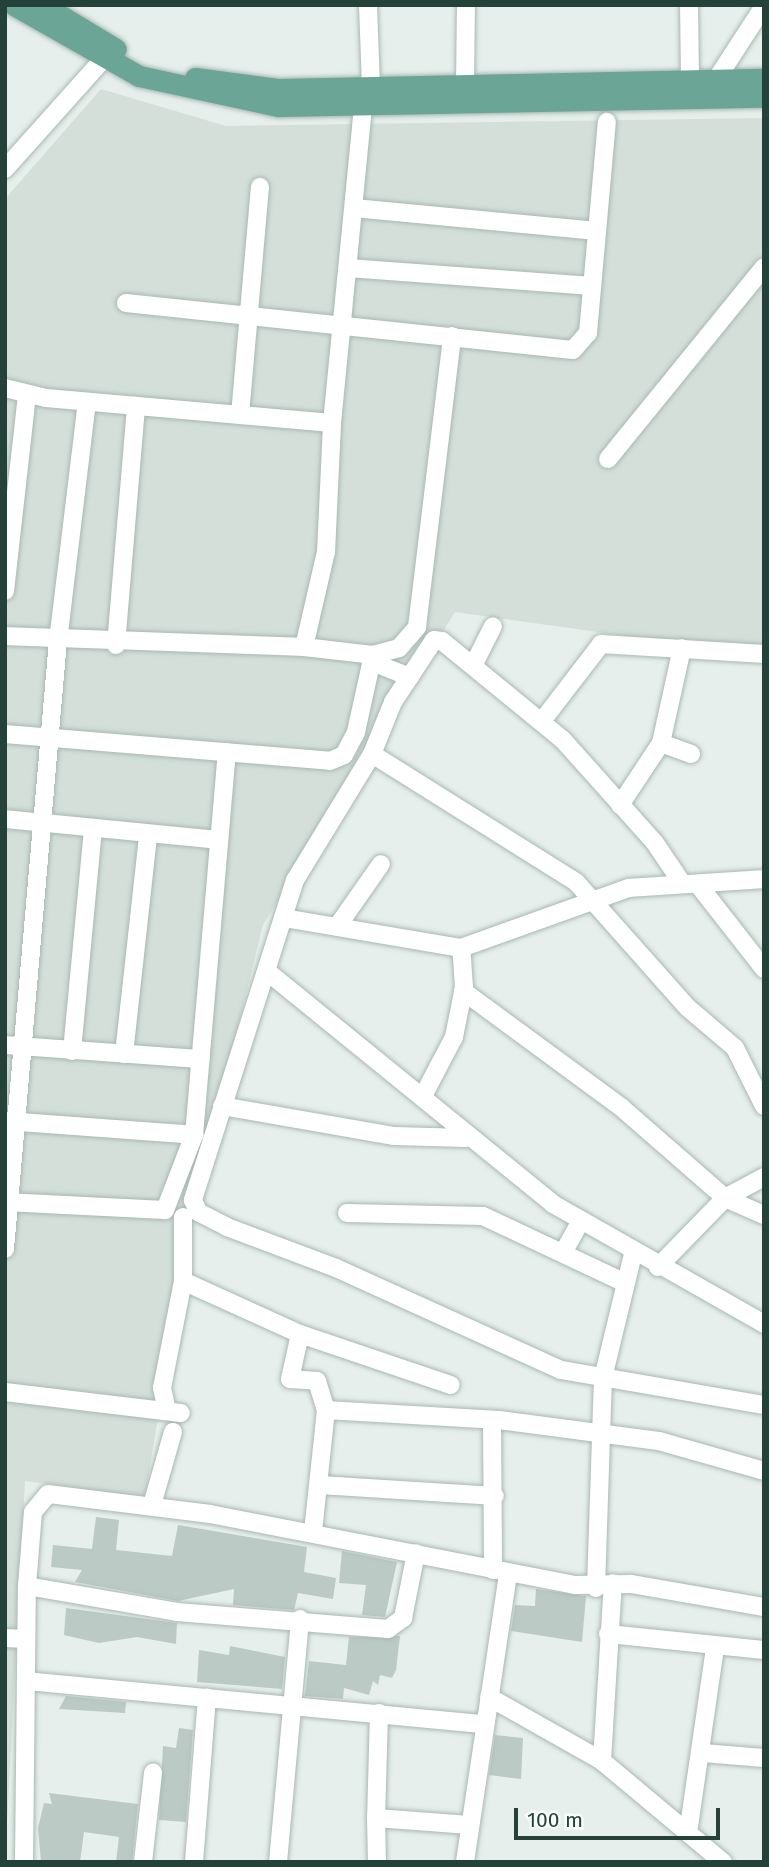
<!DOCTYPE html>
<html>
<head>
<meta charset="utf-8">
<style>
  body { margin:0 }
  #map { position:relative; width:769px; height:1867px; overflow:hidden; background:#e6efeb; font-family:"Fira Sans",sans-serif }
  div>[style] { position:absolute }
  .built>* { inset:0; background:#d4dfda }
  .building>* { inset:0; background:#bbcac4 }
  .roads { filter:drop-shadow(0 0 2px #a8b8b2) drop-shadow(0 0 2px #a8b8b2) }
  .minor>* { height:18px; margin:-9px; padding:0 9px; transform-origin:9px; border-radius:9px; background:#fff }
  .major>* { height:21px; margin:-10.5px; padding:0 10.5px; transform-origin:10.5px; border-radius:10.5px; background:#6aa596 }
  span { translate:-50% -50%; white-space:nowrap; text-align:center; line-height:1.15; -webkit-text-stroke:6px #f7fbf9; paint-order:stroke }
  .frame { position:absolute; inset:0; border:7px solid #24423a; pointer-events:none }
  .scale { position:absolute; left:514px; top:1808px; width:206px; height:32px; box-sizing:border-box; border:4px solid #24423a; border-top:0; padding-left:9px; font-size:21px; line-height:24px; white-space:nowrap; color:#24423a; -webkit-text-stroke:5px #f7fbf9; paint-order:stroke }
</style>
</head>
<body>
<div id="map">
  <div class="built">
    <i style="clip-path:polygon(101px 89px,226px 126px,764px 118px,764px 655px,455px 612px,263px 925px,190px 1221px,145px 1497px,25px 1481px,5px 1862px,5px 199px)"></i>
  </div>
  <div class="building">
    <i style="clip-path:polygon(96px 1517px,119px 1520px,116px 1550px,172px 1556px,178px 1525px,307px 1547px,304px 1572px,336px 1578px,333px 1599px,298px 1593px,294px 1610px,233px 1605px,234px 1589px,178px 1601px,75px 1582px,82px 1570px,51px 1567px,53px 1545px,92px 1549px)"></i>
    <i style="clip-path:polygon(342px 1551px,397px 1562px,385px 1617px,362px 1615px,366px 1585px,339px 1583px)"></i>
    <i style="clip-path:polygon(536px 1589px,586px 1596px,582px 1642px,511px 1631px,515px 1605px,535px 1606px)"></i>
    <i style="clip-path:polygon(66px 1608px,177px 1623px,176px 1644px,137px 1637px,99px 1643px,64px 1635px)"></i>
    <i style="clip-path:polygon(400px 1636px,396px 1670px,392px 1678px,380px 1675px,378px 1685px,373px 1681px,369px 1695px,344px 1688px,343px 1699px,305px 1696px,309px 1661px,346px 1665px,349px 1637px)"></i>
    <i style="clip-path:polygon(230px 1646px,285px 1657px,282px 1689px,197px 1682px,199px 1650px,229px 1655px)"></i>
    <i style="clip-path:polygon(66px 1696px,126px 1702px,125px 1713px,59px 1709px)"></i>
    <i style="clip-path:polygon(179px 1728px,193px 1730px,186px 1822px,159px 1820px,163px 1746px,176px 1748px)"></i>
    <i style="clip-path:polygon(495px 1735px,523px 1738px,521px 1779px,489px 1775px)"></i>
    <i style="clip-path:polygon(49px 1793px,138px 1804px,132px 1862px,116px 1862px,119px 1837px,84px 1832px,80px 1862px,41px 1862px,38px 1828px,44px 1803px,52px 1804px)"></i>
  </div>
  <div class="roads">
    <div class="minor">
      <i style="left:368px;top:5px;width:82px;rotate:87.9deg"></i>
      <i style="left:689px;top:5px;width:76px;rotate:89.2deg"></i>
      <i style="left:716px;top:80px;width:88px;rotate:-57deg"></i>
      <i style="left:465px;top:85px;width:80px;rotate:-89.3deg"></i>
      <i style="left:5px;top:169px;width:162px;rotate:-48.2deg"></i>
      <i style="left:354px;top:208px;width:244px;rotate:5.4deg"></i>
      <i style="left:348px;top:268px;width:245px;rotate:4.2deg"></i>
      <i style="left:126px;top:303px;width:449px;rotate:6deg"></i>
      <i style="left:573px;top:350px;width:23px;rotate:-49deg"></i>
      <i style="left:588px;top:333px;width:212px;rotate:-84.9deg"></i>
      <i style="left:5px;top:388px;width:42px;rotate:13.7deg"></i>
      <i style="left:46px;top:398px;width:287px;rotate:5deg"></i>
      <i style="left:240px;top:415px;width:229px;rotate:-85deg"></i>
      <i style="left:608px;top:459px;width:247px;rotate:-50.9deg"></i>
      <i style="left:5px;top:591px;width:198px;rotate:-83.6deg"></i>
      <i style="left:5px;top:636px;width:299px;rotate:2.1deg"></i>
      <i style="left:304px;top:647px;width:98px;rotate:-77deg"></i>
      <i style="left:326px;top:552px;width:129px;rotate:-87.3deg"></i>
      <i style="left:332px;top:423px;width:321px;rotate:-84.4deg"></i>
      <i style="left:116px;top:645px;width:240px;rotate:-85.2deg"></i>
      <i style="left:304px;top:647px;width:69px;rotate:6.6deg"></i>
      <i style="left:372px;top:662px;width:41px;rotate:21.5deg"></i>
      <i style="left:474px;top:664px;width:42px;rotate:-63.4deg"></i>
      <i style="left:542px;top:721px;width:97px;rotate:-52.5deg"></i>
      <i style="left:601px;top:644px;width:163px;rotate:3.5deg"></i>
      <i style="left:5px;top:734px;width:326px;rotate:4.7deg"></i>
      <i style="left:330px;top:761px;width:15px;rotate:-23deg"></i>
      <i style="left:344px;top:755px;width:26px;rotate:-62deg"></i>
      <i style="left:356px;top:732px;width:79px;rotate:-77.6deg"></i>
      <i style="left:373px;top:655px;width:27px;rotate:-15deg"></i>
      <i style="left:399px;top:648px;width:28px;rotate:-49deg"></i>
      <i style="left:417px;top:627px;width:293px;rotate:-83.1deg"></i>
      <i style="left:661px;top:743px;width:97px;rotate:-77.5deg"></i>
      <i style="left:372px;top:754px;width:56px;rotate:-68deg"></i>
      <i style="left:393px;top:702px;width:74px;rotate:-56.5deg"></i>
      <i style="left:434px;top:640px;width:8px;rotate:7deg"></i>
      <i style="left:442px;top:641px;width:156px;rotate:39.3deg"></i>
      <i style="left:563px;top:740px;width:138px;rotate:48.2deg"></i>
      <i style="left:655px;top:843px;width:48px;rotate:56deg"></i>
      <i style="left:620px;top:805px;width:74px;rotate:-56.5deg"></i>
      <i style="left:661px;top:743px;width:32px;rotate:20deg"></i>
      <i style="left:5px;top:819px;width:215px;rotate:5.6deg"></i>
      <i style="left:700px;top:887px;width:104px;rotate:52deg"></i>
      <i style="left:284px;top:918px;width:180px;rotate:9.6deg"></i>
      <i style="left:461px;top:948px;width:178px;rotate:-19.7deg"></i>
      <i style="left:629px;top:888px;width:135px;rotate:-3.8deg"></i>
      <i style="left:339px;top:924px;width:73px;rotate:-55deg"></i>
      <i style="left:269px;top:973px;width:366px;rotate:39.1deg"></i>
      <i style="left:553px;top:1204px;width:243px;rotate:29.6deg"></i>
      <i style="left:463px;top:991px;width:197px;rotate:36.3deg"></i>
      <i style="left:622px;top:1108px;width:137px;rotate:41.1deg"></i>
      <i style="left:725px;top:1198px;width:43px;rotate:23.6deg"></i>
      <i style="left:5px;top:1045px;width:196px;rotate:4.1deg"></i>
      <i style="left:72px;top:1051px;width:223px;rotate:-84.6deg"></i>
      <i style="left:124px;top:1054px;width:219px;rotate:-83.7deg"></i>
      <i style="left:423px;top:1096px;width:67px;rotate:-62.3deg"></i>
      <i style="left:454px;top:1037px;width:51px;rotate:-78.7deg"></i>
      <i style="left:464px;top:987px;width:39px;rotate:-94deg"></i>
      <i style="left:222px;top:1106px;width:175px;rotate:9.9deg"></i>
      <i style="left:394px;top:1136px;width:72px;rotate:1.6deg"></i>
      <i style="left:764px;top:1106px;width:65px;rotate:-116.6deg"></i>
      <i style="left:735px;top:1048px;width:63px;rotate:-139.5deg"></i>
      <i style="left:687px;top:1007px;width:167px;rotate:-131.6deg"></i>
      <i style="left:576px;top:882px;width:241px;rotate:-147.9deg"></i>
      <i style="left:372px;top:754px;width:148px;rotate:121.4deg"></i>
      <i style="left:295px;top:880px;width:336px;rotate:107.7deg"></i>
      <i style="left:193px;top:1200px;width:13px;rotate:67deg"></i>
      <i style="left:198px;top:1212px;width:33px;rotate:27deg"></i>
      <i style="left:227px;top:1227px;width:116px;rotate:20.6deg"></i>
      <i style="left:336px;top:1268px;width:247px;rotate:24.4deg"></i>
      <i style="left:561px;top:1370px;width:206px;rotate:9.8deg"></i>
      <i style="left:5px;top:1121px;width:190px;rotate:4.2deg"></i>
      <i style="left:194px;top:1135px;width:384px;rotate:-85.1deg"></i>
      <i style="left:5px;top:1202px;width:160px;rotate:2.9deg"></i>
      <i style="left:165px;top:1210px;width:80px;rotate:-68.9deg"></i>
      <i style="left:347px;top:1213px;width:136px;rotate:1.3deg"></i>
      <i style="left:483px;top:1216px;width:155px;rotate:25.2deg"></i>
      <i style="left:5px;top:1249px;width:610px;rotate:-85.02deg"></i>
      <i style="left:58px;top:641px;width:241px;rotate:-83.1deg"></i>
      <i style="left:563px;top:1253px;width:37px;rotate:-61deg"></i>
      <i style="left:658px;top:1267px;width:96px;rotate:-45.8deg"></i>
      <i style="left:725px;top:1198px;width:44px;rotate:-28.3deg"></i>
      <i style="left:183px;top:1281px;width:128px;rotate:24.4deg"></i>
      <i style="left:300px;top:1334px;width:46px;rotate:102.5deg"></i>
      <i style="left:290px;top:1379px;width:27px;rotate:4deg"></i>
      <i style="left:317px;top:1381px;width:30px;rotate:73deg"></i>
      <i style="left:326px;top:1410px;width:123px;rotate:96.1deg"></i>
      <i style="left:300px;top:1334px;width:159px;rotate:18.7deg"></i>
      <i style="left:5px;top:1392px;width:177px;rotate:6.8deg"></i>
      <i style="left:326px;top:1410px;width:173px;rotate:3.3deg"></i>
      <i style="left:499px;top:1420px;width:161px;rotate:7.5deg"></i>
      <i style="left:659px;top:1441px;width:109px;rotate:15.9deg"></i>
      <i style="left:167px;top:1411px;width:24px;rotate:-102deg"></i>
      <i style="left:162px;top:1388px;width:109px;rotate:-78.9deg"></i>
      <i style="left:183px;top:1281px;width:64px;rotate:-90deg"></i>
      <i style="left:492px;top:1420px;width:150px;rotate:89.6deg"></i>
      <i style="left:321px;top:1485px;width:174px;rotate:3.6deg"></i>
      <i style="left:152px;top:1505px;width:76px;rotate:-74deg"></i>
      <i style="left:27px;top:1586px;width:152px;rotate:9.8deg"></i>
      <i style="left:177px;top:1612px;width:212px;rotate:4.6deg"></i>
      <i style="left:388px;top:1629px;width:19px;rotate:-36deg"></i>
      <i style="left:403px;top:1618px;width:66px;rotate:-78.7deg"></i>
      <i style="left:596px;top:1588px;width:210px;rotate:-88.1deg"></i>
      <i style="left:603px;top:1378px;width:128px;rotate:-76.4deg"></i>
      <i style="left:608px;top:1634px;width:157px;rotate:5.9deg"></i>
      <i style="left:5px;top:1638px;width:21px;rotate:3deg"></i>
      <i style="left:26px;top:1681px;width:459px;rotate:5.4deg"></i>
      <i style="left:489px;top:1697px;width:130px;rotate:29.5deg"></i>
      <i style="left:602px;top:1761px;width:178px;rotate:-86.5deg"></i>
      <i style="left:379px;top:1713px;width:105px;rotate:91.6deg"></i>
      <i style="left:376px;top:1818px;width:94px;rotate:4.3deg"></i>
      <i style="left:703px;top:1753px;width:61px;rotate:4.7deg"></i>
      <i style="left:602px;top:1761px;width:158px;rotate:39.9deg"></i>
      <i style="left:376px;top:1818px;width:44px;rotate:88.7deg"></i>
      <i style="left:688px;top:1833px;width:187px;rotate:-81.7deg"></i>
      <i style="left:24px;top:1862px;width:276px;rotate:-89.4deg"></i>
      <i style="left:27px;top:1586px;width:74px;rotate:-85.4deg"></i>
      <i style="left:33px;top:1512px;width:23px;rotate:-50deg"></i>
      <i style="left:48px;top:1494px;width:163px;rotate:7deg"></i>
      <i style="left:210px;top:1514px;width:372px;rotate:11deg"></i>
      <i style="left:575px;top:1585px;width:56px;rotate:-1deg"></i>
      <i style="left:631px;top:1584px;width:135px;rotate:9.8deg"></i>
      <i style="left:143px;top:1862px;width:90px;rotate:-83.6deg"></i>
      <i style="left:194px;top:1862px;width:165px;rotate:-85.5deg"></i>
      <i style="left:278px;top:1862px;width:244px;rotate:-84.8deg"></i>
      <i style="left:465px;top:1862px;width:292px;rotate:-81.5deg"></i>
    </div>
    <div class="major">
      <i style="left:14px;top:5px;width:144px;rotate:29.6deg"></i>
      <i style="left:139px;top:76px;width:142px;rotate:12.2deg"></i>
      <i style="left:278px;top:106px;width:486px;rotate:-1.1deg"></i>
      <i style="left:43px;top:5px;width:85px;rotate:31.1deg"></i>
      <i style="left:195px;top:78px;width:85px;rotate:7.5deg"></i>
      <i style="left:279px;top:89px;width:485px;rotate:-1.2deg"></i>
    </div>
  </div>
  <div class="frame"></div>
  <div class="scale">100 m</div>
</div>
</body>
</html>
